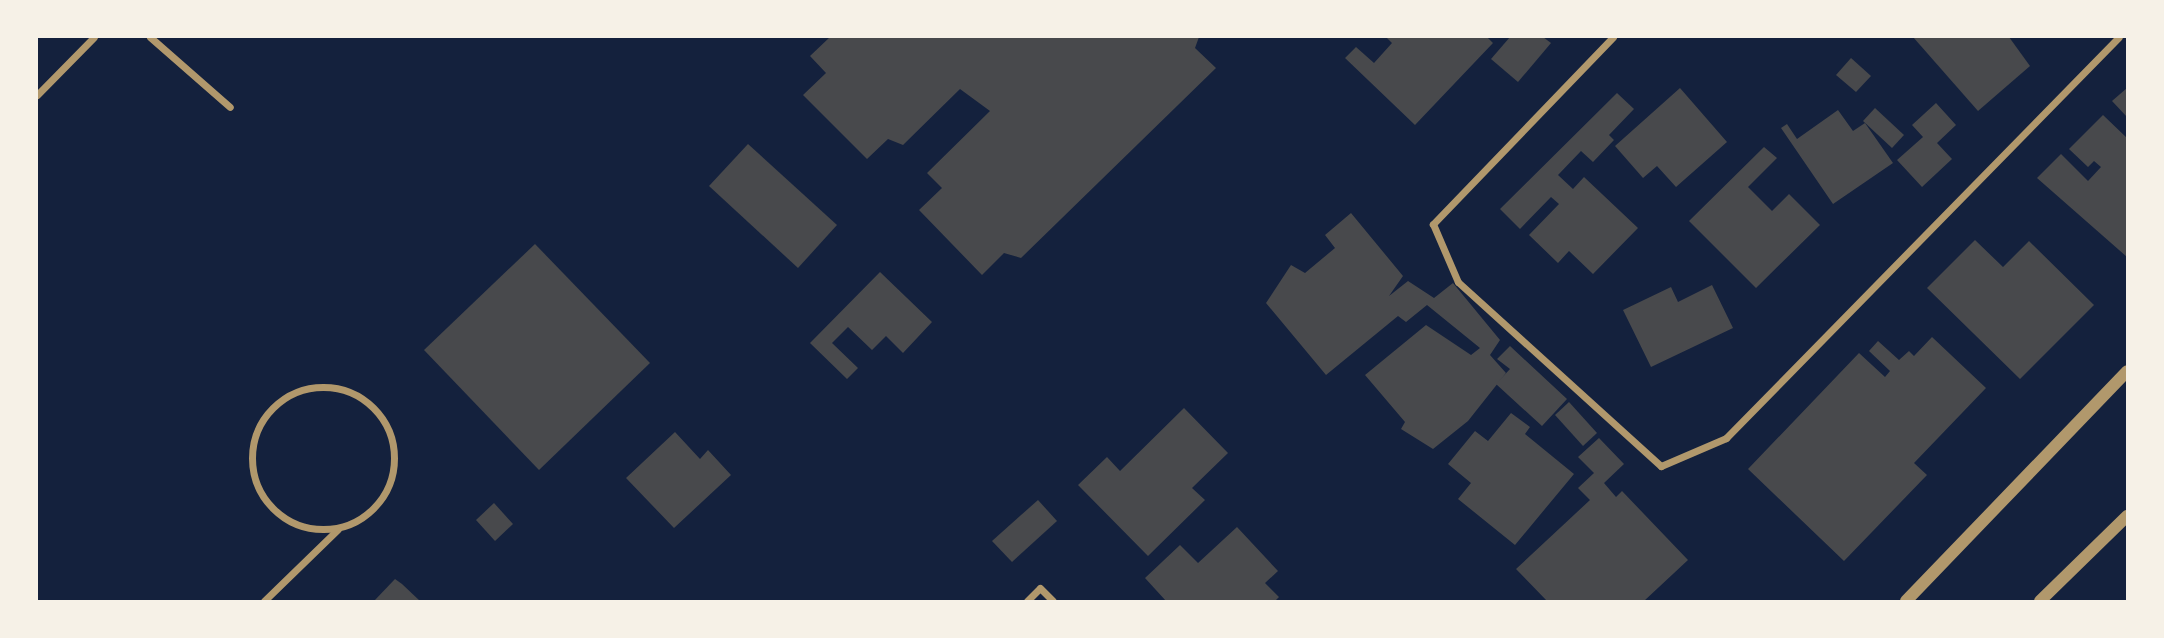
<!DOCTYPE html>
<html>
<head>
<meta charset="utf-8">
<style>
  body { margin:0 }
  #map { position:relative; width:2164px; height:638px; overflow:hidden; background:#14213d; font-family:"DejaVu Sans",sans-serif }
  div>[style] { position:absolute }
  .building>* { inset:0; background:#48494c }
  .minor>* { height:7px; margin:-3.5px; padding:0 3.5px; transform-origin:3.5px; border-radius:3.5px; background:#b1986c }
  .minor>.ring { margin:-3.5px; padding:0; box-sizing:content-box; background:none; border:7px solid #b1986c; border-radius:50% }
  .tertiary>* { height:12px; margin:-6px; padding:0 6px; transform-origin:6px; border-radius:6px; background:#b1986c }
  span { translate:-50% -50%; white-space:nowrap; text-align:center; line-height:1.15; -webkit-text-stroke:5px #f6f1e7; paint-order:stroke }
  .frame { position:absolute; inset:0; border:38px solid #f6f1e7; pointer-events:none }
</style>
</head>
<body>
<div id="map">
  <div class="building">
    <i style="clip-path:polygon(830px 37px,1199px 37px,1195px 48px,1216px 68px,1021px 258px,1004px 253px,982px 275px,919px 210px,942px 188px,927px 173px,990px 111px,960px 89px,903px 145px,888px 139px,867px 159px,803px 95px,826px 73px,810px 56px)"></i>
    <i style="clip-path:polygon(1386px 37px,1487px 37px,1493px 43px,1415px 125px,1345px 58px,1356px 47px,1374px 63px,1392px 43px)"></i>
    <i style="clip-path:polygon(1510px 37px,1543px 37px,1551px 43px,1518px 82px,1491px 59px)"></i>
    <i style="clip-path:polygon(1913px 37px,2009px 37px,2030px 66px,1978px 111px)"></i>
    <i style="clip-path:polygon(1851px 58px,1871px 76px,1856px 92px,1836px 75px)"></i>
    <i style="clip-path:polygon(1680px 88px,1727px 142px,1676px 187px,1657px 166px,1643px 178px,1615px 146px)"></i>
    <i style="clip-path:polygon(2127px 88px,2127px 117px,2112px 101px)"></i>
    <i style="clip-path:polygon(1617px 93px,1634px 109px,1609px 135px,1614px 140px,1593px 162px,1581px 151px,1558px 175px,1573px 189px,1584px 177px,1638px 228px,1593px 274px,1569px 251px,1558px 263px,1529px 235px,1559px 204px,1551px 197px,1520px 229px,1500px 209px)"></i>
    <i style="clip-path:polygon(1936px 103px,1956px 125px,1937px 143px,1952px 159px,1922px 187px,1897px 160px,1923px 137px,1912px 125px)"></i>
    <i style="clip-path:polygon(1875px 108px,1904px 135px,1892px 148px,1863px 121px)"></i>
    <i style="clip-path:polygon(1838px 110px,1853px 131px,1865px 123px,1893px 163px,1833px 204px,1781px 128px,1787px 124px,1797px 139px)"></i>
    <i style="clip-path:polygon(2103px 115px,2127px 138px,2127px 257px,2037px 178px,2061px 154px,2088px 181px,2101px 167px,2094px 161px,2088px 167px,2069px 149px)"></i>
    <i style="clip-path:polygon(748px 144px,837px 225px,798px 268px,709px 186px)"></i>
    <i style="clip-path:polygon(1764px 147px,1777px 158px,1748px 187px,1772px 211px,1789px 194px,1820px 225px,1756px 288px,1689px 221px)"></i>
    <i style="clip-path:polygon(1351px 213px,1403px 276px,1389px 296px,1408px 281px,1434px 298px,1453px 283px,1500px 340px,1490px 355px,1506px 373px,1468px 421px,1433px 449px,1401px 429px,1405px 422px,1365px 375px,1426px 325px,1471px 355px,1480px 348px,1427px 305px,1406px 322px,1398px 316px,1326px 375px,1266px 303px,1291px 265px,1305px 273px,1335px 248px,1325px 235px)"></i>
    <i style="clip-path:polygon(1975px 240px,2003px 267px,2029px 241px,2094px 305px,2020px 379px,1927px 288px)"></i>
    <i style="clip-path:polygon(535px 244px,650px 363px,539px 470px,424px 350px)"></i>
    <i style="clip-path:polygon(880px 272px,932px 322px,903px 353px,886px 336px,872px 350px,848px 327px,832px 343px,858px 368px,847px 379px,810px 343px)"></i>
    <i style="clip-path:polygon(1712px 285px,1733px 328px,1651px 367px,1623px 310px,1671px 287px,1678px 302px)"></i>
    <i style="clip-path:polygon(1932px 337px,1986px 388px,1914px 463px,1927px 475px,1844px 561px,1748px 469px,1859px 353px,1885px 377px,1890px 371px,1869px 351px,1878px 341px,1899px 360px,1909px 351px,1914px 356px)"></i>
    <i style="clip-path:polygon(1510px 346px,1567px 399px,1542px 426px,1496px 384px,1510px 369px,1497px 359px)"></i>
    <i style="clip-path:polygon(1569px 402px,1597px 433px,1583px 446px,1555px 415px)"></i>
    <i style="clip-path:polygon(1184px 408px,1228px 453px,1192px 488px,1205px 500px,1148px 556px,1078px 485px,1107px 457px,1120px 471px)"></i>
    <i style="clip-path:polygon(1511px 413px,1530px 427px,1525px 434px,1574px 474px,1515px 545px,1458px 499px,1471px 483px,1448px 464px,1475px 431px,1488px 441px)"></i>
    <i style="clip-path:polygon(675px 432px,700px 459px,708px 450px,731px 475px,674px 528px,626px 478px)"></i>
    <i style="clip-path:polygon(1599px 438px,1624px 464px,1604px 483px,1616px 497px,1622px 491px,1688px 560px,1644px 601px,1547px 601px,1516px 569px,1590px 500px,1578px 488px,1594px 473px,1578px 457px)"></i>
    <i style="clip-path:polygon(1038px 500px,1057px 521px,1012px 562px,992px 541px)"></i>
    <i style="clip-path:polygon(494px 503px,513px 524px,495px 541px,476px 520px)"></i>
    <i style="clip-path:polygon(1237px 527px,1278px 571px,1265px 583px,1279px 597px,1275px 601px,1166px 601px,1145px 578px,1180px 545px,1198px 563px)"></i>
    <i style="clip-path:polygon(395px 579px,402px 584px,420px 601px,374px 601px)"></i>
  </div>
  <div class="minor">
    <i style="left:150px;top:37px;width:106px;rotate:41.2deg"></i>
    <i style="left:1613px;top:37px;width:260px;rotate:133.9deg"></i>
    <i style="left:1433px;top:224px;width:63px;rotate:66.7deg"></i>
    <i style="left:1458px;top:282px;width:274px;rotate:42.2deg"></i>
    <i style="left:1661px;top:466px;width:71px;rotate:-23.3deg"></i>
    <i style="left:1726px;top:438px;width:561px;rotate:-45.58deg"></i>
    <i style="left:37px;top:95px;width:81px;rotate:-45.5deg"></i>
    <i class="ring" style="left:252px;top:387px;width:135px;height:135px"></i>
    <i style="left:264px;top:601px;width:103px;rotate:-44.2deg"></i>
    <i style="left:1027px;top:601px;width:18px;rotate:-45deg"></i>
    <i style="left:1040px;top:588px;width:18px;rotate:45deg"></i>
  </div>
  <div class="tertiary">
    <i style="left:1906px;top:601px;width:319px;rotate:-46.1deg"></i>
    <i style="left:2040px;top:601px;width:122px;rotate:-44.3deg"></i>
  </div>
  <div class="frame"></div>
</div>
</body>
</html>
